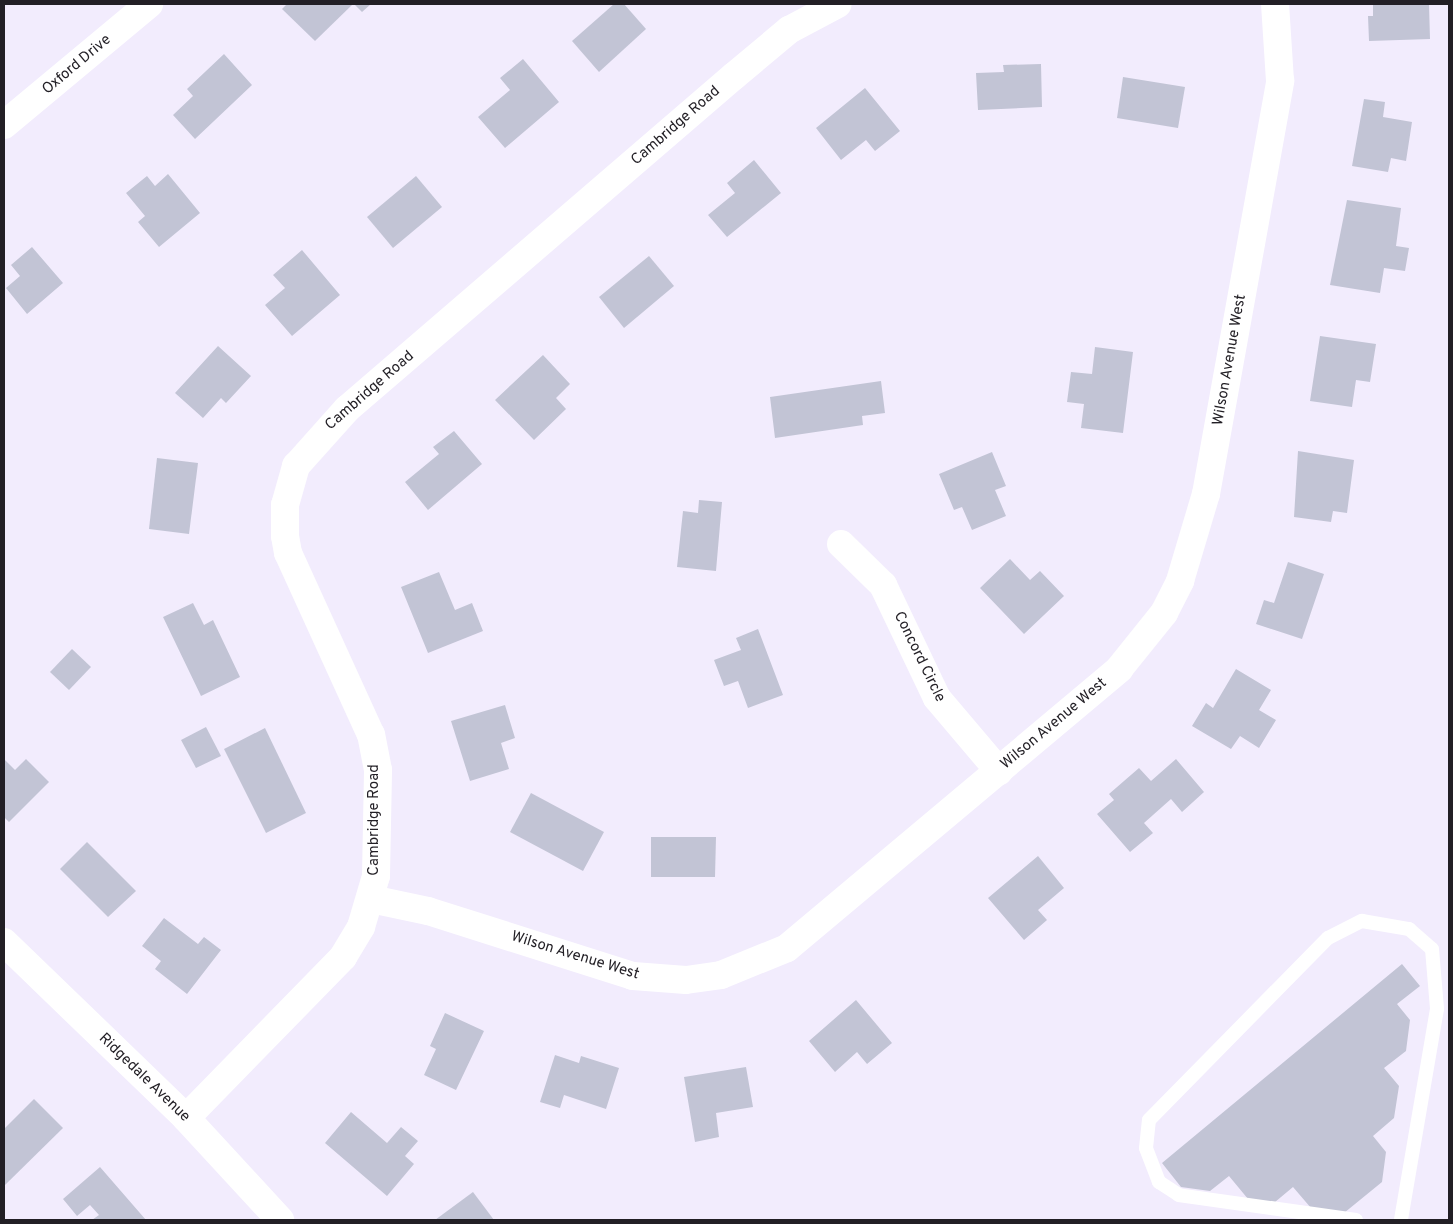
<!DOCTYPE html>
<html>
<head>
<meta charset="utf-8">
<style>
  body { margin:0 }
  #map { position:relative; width:1453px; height:1224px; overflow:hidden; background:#f2ecfd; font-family:Overpass,sans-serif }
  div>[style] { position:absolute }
  .building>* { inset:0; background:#c2c4d5 }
  .service>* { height:14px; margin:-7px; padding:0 7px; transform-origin:7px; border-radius:7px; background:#fff }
  .minor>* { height:28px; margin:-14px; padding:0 14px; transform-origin:14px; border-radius:14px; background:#fff }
  .secondary>* { height:28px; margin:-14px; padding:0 14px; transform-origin:14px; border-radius:14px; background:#fff }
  span { translate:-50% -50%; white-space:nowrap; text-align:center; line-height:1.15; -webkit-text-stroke:4px #fff; paint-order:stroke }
  .street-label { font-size:15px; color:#221f25 }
  .frame { position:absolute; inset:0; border:5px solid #221f25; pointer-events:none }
</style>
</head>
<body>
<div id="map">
  <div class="building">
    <i style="clip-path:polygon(287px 4px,353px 4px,315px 41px,282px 9px)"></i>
    <i style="clip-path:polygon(354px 4px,371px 4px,362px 12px)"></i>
    <i style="clip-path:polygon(614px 4px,624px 4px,646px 29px,599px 72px,572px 41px)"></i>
    <i style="clip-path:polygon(1373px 4px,1429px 4px,1430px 39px,1369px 41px,1368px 16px,1373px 16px)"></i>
    <i style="clip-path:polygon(224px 54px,252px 85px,195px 139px,173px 115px,193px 96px,187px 89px)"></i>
    <i style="clip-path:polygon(523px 59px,559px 102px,505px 148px,478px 117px,510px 90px,500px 78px)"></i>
    <i style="clip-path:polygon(1041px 64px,1042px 107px,978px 110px,976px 73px,1004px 72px,1003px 65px)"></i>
    <i style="clip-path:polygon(1123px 77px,1185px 87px,1178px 128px,1117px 118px)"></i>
    <i style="clip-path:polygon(865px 88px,900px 131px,875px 151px,866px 140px,841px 160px,816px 128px)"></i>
    <i style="clip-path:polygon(1364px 99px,1385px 102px,1383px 117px,1412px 122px,1406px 161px,1391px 158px,1388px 172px,1352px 166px)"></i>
    <i style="clip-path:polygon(754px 160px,781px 193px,727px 237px,708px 215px,735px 193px,727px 183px)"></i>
    <i style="clip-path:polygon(168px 174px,200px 213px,159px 247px,138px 222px,145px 216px,126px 193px,147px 176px,155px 186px)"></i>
    <i style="clip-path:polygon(416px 176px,442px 207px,393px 248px,367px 217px)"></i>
    <i style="clip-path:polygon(1347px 200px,1401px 208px,1396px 246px,1409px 248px,1405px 271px,1384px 268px,1380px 293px,1330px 285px)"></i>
    <i style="clip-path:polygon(32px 247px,63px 283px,27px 314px,6px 288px,20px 276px,11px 265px)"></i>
    <i style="clip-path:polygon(302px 250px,340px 295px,292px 336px,265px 305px,285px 288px,273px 275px)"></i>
    <i style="clip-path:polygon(649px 256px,674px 286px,624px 328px,599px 297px)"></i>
    <i style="clip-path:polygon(1320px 336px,1376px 344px,1370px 382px,1356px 380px,1352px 407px,1310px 401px)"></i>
    <i style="clip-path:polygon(218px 346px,251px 376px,226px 403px,221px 398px,203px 418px,175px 393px)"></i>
    <i style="clip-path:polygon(1095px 347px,1133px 352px,1123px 433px,1081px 428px,1084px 404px,1067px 402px,1071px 372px,1092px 374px)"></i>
    <i style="clip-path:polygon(543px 355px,570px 384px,556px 398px,566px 409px,534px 440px,495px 400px)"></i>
    <i style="clip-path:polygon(881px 381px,885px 413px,862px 416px,863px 425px,775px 438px,770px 397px)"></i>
    <i style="clip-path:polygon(454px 431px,482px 464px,428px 510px,405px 482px,439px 454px,433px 447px)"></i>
    <i style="clip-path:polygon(1298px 451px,1354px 460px,1347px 513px,1333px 511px,1331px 522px,1294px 517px)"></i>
    <i style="clip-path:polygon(992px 452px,1006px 486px,995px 490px,1006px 516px,972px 530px,962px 507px,954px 510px,939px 474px)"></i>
    <i style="clip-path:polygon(157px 458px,198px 463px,189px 534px,149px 529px)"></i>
    <i style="clip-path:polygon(699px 500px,722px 502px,716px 571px,677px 567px,683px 511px,698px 513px)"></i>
    <i style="clip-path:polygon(1010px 559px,1030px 580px,1040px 571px,1064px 596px,1024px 634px,980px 588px)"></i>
    <i style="clip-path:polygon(1288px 562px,1324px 574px,1302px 639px,1256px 624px,1264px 600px,1274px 603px)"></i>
    <i style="clip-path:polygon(439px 572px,455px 610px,472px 603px,483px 631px,428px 653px,401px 587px)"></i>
    <i style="clip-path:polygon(193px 603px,204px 625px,213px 620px,240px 677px,201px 696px,163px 617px)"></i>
    <i style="clip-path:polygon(758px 629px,783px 695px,748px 708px,738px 681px,724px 686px,714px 660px,741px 650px,736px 638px)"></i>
    <i style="clip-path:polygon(72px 649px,91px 667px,69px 690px,50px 672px)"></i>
    <i style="clip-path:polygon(1236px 669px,1271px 690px,1259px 710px,1276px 720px,1259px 748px,1240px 736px,1231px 749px,1192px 726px,1206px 703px,1213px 708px)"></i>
    <i style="clip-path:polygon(505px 705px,515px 738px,501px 743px,509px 769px,470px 781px,451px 721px)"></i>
    <i style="clip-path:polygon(206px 727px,221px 756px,196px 768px,181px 740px)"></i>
    <i style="clip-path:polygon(265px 728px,306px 813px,266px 833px,224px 749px)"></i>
    <i style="clip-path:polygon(4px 759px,15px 770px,26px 759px,49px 782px,9px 822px,4px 817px)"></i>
    <i style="clip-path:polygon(1176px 759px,1204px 792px,1182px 812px,1171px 799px,1144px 823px,1153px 833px,1130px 852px,1097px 814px,1114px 800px,1109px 794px,1139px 768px,1151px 781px)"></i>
    <i style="clip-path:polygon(531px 793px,604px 832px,583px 871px,510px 832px)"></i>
    <i style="clip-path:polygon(651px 837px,716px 837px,715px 877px,651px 877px)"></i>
    <i style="clip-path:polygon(87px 842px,136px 891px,108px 917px,60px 869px)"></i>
    <i style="clip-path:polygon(1038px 856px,1064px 888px,1038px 910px,1047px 920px,1024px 940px,988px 898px)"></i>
    <i style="clip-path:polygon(164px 918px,198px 944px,204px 937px,221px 950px,187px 994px,155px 969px,161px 961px,142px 946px)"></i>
    <i style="clip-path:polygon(1402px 964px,1420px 986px,1397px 1004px,1410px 1020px,1406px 1051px,1384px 1068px,1399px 1086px,1394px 1118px,1373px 1136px,1386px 1152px,1382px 1182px,1344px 1213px,1311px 1208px,1293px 1187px,1269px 1207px,1253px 1205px,1229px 1176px,1210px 1191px,1181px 1187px,1162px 1163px)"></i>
    <i style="clip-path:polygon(856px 1000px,892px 1043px,867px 1064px,857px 1052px,835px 1072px,809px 1041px)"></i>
    <i style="clip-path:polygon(445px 1013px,484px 1031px,456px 1090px,424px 1075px,436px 1049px,430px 1046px)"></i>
    <i style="clip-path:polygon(555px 1055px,579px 1063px,581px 1056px,619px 1068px,606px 1109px,564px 1095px,560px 1108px,540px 1102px)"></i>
    <i style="clip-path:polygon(746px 1067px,753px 1107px,716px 1113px,719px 1137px,695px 1142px,684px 1077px)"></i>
    <i style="clip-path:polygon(34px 1099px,63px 1128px,4px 1186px,4px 1129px)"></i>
    <i style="clip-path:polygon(351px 1112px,387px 1143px,401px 1127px,418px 1141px,405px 1156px,414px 1164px,387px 1196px,325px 1143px)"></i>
    <i style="clip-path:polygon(100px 1167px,146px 1220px,92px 1220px,99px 1215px,90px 1205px,77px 1216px,63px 1199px)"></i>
    <i style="clip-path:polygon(473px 1192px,494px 1220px,435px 1220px)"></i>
  </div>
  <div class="service">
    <i style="left:1356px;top:1220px;width:179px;rotate:-172deg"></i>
    <i style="left:1179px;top:1195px;width:24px;rotate:-147deg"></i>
    <i style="left:1159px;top:1182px;width:36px;rotate:-111deg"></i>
    <i style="left:1146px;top:1148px;width:28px;rotate:-84deg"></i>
    <i style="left:1149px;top:1120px;width:255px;rotate:-45.5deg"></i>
    <i style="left:1328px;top:938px;width:38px;rotate:-27deg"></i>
    <i style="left:1362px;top:921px;width:48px;rotate:9.7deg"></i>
    <i style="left:1409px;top:929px;width:30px;rotate:41deg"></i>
    <i style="left:1432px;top:949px;width:60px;rotate:85.2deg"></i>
    <i style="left:1437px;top:1009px;width:214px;rotate:99.7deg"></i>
  </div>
  <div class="minor">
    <i style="left:4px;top:125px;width:189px;rotate:-39.8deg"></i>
    <i style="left:841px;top:544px;width:59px;rotate:44.3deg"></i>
    <i style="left:883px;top:585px;width:125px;rotate:64.5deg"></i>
    <i style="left:937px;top:698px;width:96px;rotate:49.7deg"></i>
    <i style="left:371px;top:899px;width:58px;rotate:11.9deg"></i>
    <i style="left:428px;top:911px;width:215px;rotate:17.6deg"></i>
    <i style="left:633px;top:976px;width:53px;rotate:4.3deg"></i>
    <i style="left:686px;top:980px;width:35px;rotate:-8deg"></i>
    <i style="left:721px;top:975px;width:71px;rotate:-22.2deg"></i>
    <i style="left:787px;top:948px;width:434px;rotate:-40deg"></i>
    <i style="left:1119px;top:669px;width:72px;rotate:-51.2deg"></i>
    <i style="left:1164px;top:613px;width:36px;rotate:-63deg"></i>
    <i style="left:1180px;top:581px;width:91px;rotate:-73.4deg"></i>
    <i style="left:1206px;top:494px;width:420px;rotate:-79.8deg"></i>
    <i style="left:1280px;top:81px;width:77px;rotate:-93.7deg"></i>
    <i style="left:186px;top:1118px;width:225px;rotate:-45.7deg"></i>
    <i style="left:343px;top:957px;width:35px;rotate:-59deg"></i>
    <i style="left:361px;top:927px;width:53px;rotate:-73.6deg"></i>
    <i style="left:376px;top:876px;width:106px;rotate:-88.9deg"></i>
    <i style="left:378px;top:770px;width:36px;rotate:-101deg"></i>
    <i style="left:371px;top:735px;width:200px;rotate:-114.5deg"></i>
    <i style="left:288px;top:553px;width:17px;rotate:-100deg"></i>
    <i style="left:285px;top:536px;width:31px;rotate:-90deg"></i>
    <i style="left:285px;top:505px;width:41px;rotate:-74.2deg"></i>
    <i style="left:296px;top:466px;width:76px;rotate:-48.2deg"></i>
    <i style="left:347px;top:409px;width:511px;rotate:-40.71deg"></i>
    <i style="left:734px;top:76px;width:72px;rotate:-39.9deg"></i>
    <i style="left:789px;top:30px;width:55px;rotate:-28deg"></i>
  </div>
  <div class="secondary">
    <i style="left:4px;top:942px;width:253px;rotate:44deg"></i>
    <i style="left:186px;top:1118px;width:139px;rotate:47.3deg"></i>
  </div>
  <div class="street-label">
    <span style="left:77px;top:65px;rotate:-40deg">Oxford Drive</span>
    <span style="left:676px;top:126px;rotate:-41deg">Cambridge Road</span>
    <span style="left:1230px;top:360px;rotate:-80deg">Wilson Avenue West</span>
    <span style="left:370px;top:391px;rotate:-41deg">Cambridge Road</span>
    <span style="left:919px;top:657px;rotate:64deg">Concord Circle</span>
    <span style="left:1054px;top:724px;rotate:-40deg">Wilson Avenue West</span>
    <span style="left:375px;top:820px;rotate:-90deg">Cambridge Road</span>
    <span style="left:575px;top:956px;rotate:17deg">Wilson Avenue West</span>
    <span style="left:144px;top:1078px;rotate:44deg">Ridgedale Avenue</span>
  </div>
  <div class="frame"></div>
</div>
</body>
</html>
